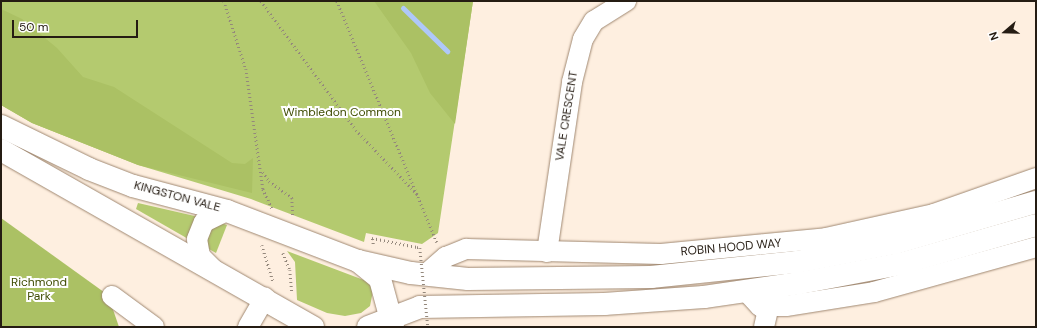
<!DOCTYPE html>
<html>
<head>
<meta charset="utf-8">
<style>
  body { margin:0 }
  #map { position:relative; width:1037px; height:328px; overflow:hidden; background:#feefe0; font-family:"DM Sans",sans-serif }
  div>[style] { position:absolute }
  .green>* { inset:0; background:#b4ca6f }
  .forest>* { inset:0; background:#abc164 }
  .stream>* { height:5px; margin:-2.5px; padding:0 2.5px; transform-origin:2.5px; border-radius:2.5px; background:#afc8f9 }
  .path>* { height:2.5px; margin-top:-1.25px; transform-origin:0; background:repeating-linear-gradient(90deg,#94887c 0 1px,transparent 0 4px) }
  .roads { filter:drop-shadow(0 0 1px #a08871) drop-shadow(0 0 1px #a08871) }
  .minor>* { height:20px; margin:-10px; padding:0 10px; transform-origin:10px; border-radius:10px; background:#fff }
  .major>* { height:22px; margin:-11px; padding:0 11px; transform-origin:11px; border-radius:11px; background:#fff }
  .highway>* { height:22px; margin:-11px; padding:0 11px; transform-origin:11px; border-radius:11px; background:#fff }
  .path-bridge>* { height:2.5px; margin-top:-1.25px; transform-origin:0; background:repeating-linear-gradient(90deg,#94887c 0 1px,transparent 0 4px) }
  span { translate:-50% -50%; white-space:nowrap; text-align:center; line-height:1.15; -webkit-text-stroke:4px #fff; paint-order:stroke }
  .park-label { font-size:12px; color:#3f4c03 }
  .street-label { font-size:12px; color:#251c13 }
  .frame { position:absolute; inset:0; border:2px solid #251c13; pointer-events:none }
  .north { position:absolute; left:985px; top:12px; width:40px; height:40px; -webkit-text-stroke:3px #fff; paint-order:stroke; rotate:250deg; font-size:11px; font-weight:700; line-height:16px; text-align:center; color:#251c13 }
  .north::after { content:''; display:block; margin:auto; width:14px; height:18px; background:#251c13; clip-path:polygon(50% 0,100% 100%,50% 72%,0 100%) }
  .scale { position:absolute; left:12px; top:20px; width:126px; height:18px; box-sizing:border-box; border:2px solid #251c13; border-top:0; padding-left:5px; font-size:12px; line-height:14px; white-space:nowrap; color:#251c13; -webkit-text-stroke:3px #fff; paint-order:stroke }
</style>
</head>
<body>
<div id="map">
  <div class="green">
    <i style="clip-path:polygon(1px 1px,473px 1px,438px 233px,422px 244px,366px 233px,364px 242px,251px 199px,138px 165px,32px 123px,1px 105px)"></i>
    <i style="clip-path:polygon(138px 203px,199px 217px,190px 240px,136px 209px)"></i>
    <i style="clip-path:polygon(221px 223px,227px 225px,216px 253px,207px 248px,205px 234px)"></i>
    <i style="clip-path:polygon(287px 251px,369px 282px,373px 291px,370px 306px,361px 313px,345px 316px,327px 313px,297px 300px,295px 262px)"></i>
  </div>
  <div class="forest">
    <i style="clip-path:polygon(374px 1px,473px 1px,455px 124px,430px 93px,411px 53px)"></i>
    <i style="clip-path:polygon(1px 9px,22px 19px,57px 48px,83px 77px,114px 87px,232px 163px,245px 164px,253px 158px,252px 193px,138px 165px,32px 123px,1px 105px)"></i>
    <i style="clip-path:polygon(1px 218px,108px 295px,119px 327px,1px 327px)"></i>
  </div>
  <div class="stream">
    <i style="left:403px;top:8px;width:62px;rotate:44.3deg"></i>
  </div>
  <div class="path">
    <i style="left:224px;top:1px;width:71px;rotate:72.1deg"></i>
    <i style="left:246px;top:69px;width:121px;rotate:81.9deg"></i>
    <i style="left:263px;top:189px;width:21px;rotate:65deg"></i>
    <i style="left:261px;top:1px;width:160px;rotate:53.6deg"></i>
    <i style="left:356px;top:130px;width:91px;rotate:46.3deg"></i>
    <i style="left:337px;top:1px;width:261px;rotate:67.5deg"></i>
    <i style="left:263px;top:172px;width:11px;rotate:56deg"></i>
    <i style="left:269px;top:181px;width:29px;rotate:36deg"></i>
    <i style="left:292px;top:198px;width:18px;rotate:87deg"></i>
    <i style="left:373px;top:244px;width:6px;rotate:-99deg"></i>
    <i style="left:372px;top:238px;width:46px;rotate:11.3deg"></i>
    <i style="left:262px;top:245px;width:39px;rotate:73deg"></i>
    <i style="left:283px;top:253px;width:18px;rotate:68deg"></i>
    <i style="left:290px;top:270px;width:22px;rotate:85deg"></i>
  </div>
  <div class="roads">
    <div class="minor">
      <i style="left:547px;top:252px;width:172px;rotate:-81.6deg"></i>
      <i style="left:572px;top:82px;width:44px;rotate:-75.7deg"></i>
      <i style="left:583px;top:39px;width:21px;rotate:-59deg"></i>
      <i style="left:594px;top:21px;width:38px;rotate:-32deg"></i>
      <i style="left:213px;top:269px;width:18px;rotate:-135deg"></i>
      <i style="left:200px;top:256px;width:17px;rotate:-100deg"></i>
      <i style="left:197px;top:239px;width:18px;rotate:-68deg"></i>
      <i style="left:204px;top:222px;width:25px;rotate:-26deg"></i>
      <i style="left:425px;top:275px;width:28px;rotate:-41deg"></i>
      <i style="left:446px;top:257px;width:22px;rotate:-22deg"></i>
      <i style="left:466px;top:249px;width:195px;rotate:1.5deg"></i>
      <i style="left:661px;top:254px;width:166px;rotate:-5.5deg"></i>
      <i style="left:826px;top:238px;width:111px;rotate:-12.5deg"></i>
      <i style="left:934px;top:214px;width:108px;rotate:-19.4deg"></i>
      <i style="left:746px;top:291px;width:21px;rotate:47deg"></i>
      <i style="left:760px;top:306px;width:26px"></i>
      <i style="left:786px;top:306px;width:89px;rotate:-9deg"></i>
      <i style="left:874px;top:292px;width:168px;rotate:-15.5deg"></i>
      <i style="left:112px;top:296px;width:52px;rotate:36.4deg"></i>
      <i style="left:248px;top:327px;width:34px;rotate:-60deg"></i>
      <i style="left:764px;top:327px;width:18px;rotate:-77deg"></i>
    </div>
    <div class="major">
      <i style="left:358px;top:261px;width:28px;rotate:39deg"></i>
      <i style="left:380px;top:279px;width:50px;rotate:74.8deg"></i>
    </div>
    <div class="highway">
      <i style="left:1px;top:126px;width:98px;rotate:26deg"></i>
      <i style="left:89px;top:169px;width:47px;rotate:21.1deg"></i>
      <i style="left:133px;top:186px;width:97px;rotate:14.9deg"></i>
      <i style="left:227px;top:211px;width:140px;rotate:20.9deg"></i>
      <i style="left:358px;top:261px;width:54px;rotate:12.8deg"></i>
      <i style="left:411px;top:273px;width:57px;rotate:6deg"></i>
      <i style="left:468px;top:279px;width:183px;rotate:-0.6deg"></i>
      <i style="left:651px;top:277px;width:147px;rotate:-5.9deg"></i>
      <i style="left:797px;top:262px;width:100px;rotate:-11deg"></i>
      <i style="left:895px;top:243px;width:147px;rotate:-16.2deg"></i>
      <i style="left:1px;top:150px;width:359px;rotate:29.6deg"></i>
      <i style="left:368px;top:327px;width:56px;rotate:-21deg"></i>
      <i style="left:420px;top:307px;width:184px;rotate:-0.9deg"></i>
      <i style="left:604px;top:304px;width:100px;rotate:-4deg"></i>
      <i style="left:704px;top:297px;width:97px;rotate:-8.3deg"></i>
      <i style="left:800px;top:283px;width:102px;rotate:-10.8deg"></i>
      <i style="left:900px;top:264px;width:141px;rotate:-16deg"></i>
    </div>
  </div>
  <div class="path-bridge">
    <i style="left:417px;top:247px;width:3px;rotate:18deg"></i>
    <i style="left:420px;top:248px;width:79px;rotate:84.2deg"></i>
  </div>
  <div class="park-label">
    <span style="left:342px;top:113px">Wimbledon Common</span>
    <span style="left:39px;top:290px">Richmond<br>Park</span>
  </div>
  <div class="street-label">
    <span style="left:567px;top:116px;rotate:-81deg">VALE CRESCENT</span>
    <span style="left:177px;top:197px;rotate:15deg">KINGSTON VALE</span>
    <span style="left:731px;top:248px;rotate:-5deg">ROBIN HOOD WAY</span>
  </div>
  <div class="frame"></div>
  <div class="north">N</div>
  <div class="scale">50 m</div>
</div>
</body>
</html>
